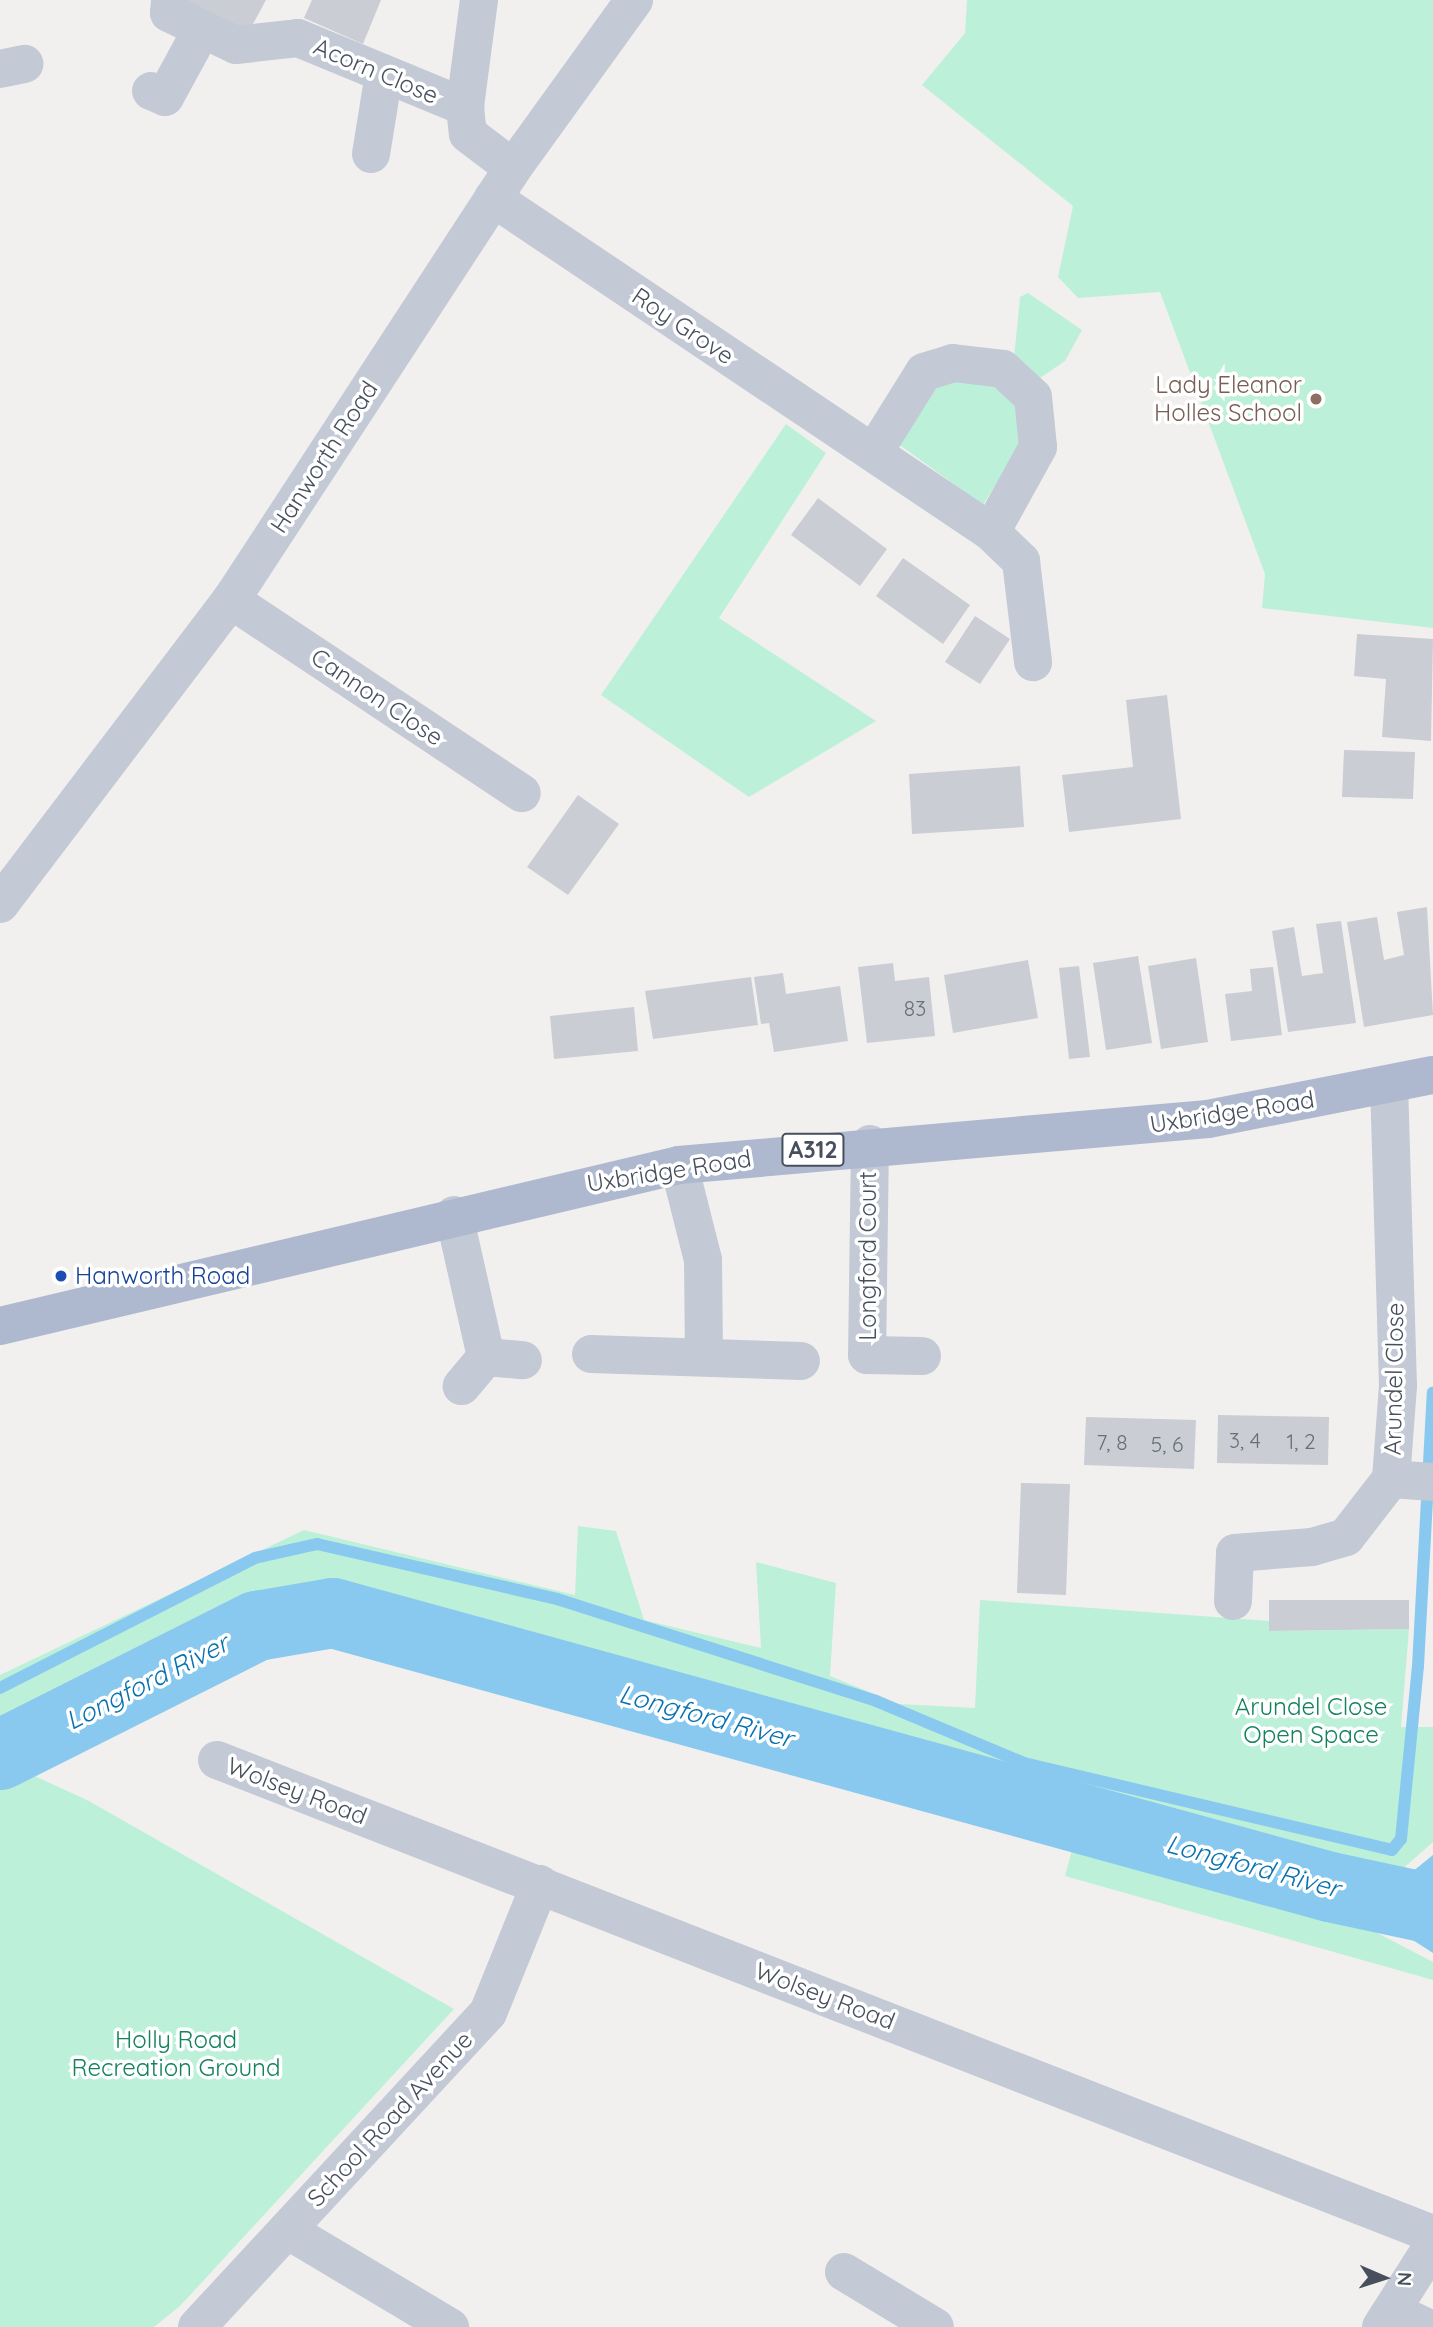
<!DOCTYPE html>
<html>
<head>
<meta charset="utf-8">
<style>
  body { margin:0 }
  #map { position:relative; width:1433px; height:2327px; overflow:hidden; background:#f2f0ef; font-family:Quicksand,sans-serif }
  div>[style] { position:absolute }
  .green>* { inset:0; background:#bdf0d9 }
  .water>* { inset:0; background:#89c9ef }
  .stream>* { height:12px; margin:-6px; padding:0 6px; transform-origin:6px; border-radius:6px; background:#89c9ef }
  .river>* { height:70px; margin:-35px; padding:0 35px; transform-origin:35px; border-radius:35px; background:#89c9ef }
  .building>* { inset:0; background:#cbcdd5 }
  .minor>* { height:38px; margin:-19px; padding:0 19px; transform-origin:19px; border-radius:19px; background:#c3c9d5 }
  .major>* { height:38px; margin:-19px; padding:0 19px; transform-origin:19px; border-radius:19px; background:#aeb9cf }
  .dots>* { width:19px; height:19px; translate:-50% -50%; box-sizing:border-box; border:4px solid #fff; border-radius:50% }
  span { translate:-50% -50%; white-space:nowrap; text-align:center; line-height:1.15; -webkit-text-stroke:7px #fff; paint-order:stroke }
  .number-label { font-size:21px; color:#686e7b }
  .number-label span { -webkit-text-stroke-width:0 }
  .shield-label span { padding:2px 5px; background:#fff; border:2px solid; border-radius:5px; -webkit-text-stroke-width:0 }
  .shield-label { font-size:23px; color:#474f5d; font-weight:700 }
  .street-label { font-size:24px; color:#474f5d }
  .education-label { font-size:24px; color:#785e54 }
  .right { translate:-100% -50%; text-align:right }
  .transit-label { font-size:24px; color:#164399 }
  .left { translate:0 -50%; text-align:left }
  .park-label { font-size:24px; color:#14825d }
  .water-label { font-size:26px; color:#0871af; font-style:italic }
  .north { position:absolute; left:1349px; top:2243px; width:70px; height:70px; -webkit-text-stroke:5px #fff; paint-order:stroke; rotate:93deg; font-size:19px; font-weight:700; line-height:28px; text-align:center; color:#474f5d }
  .north::after { content:''; display:block; margin:auto; width:24px; height:32px; background:#474f5d; clip-path:polygon(50% 0,100% 100%,50% 72%,0 100%) }
</style>
</head>
<body>
<div id="map">
  <div class="green">
    <i style="clip-path:polygon(967px 0,1433px 0,1433px 628px,1262px 608px,1265px 574px,1160px 292px,1078px 298px,1058px 277px,1073px 206px,922px 85px,965px 33px)"></i>
    <i style="clip-path:polygon(1028px 293px,1082px 330px,1065px 361px,1037px 380px,1014px 358px,1020px 297px)"></i>
    <i style="clip-path:polygon(963px 375px,1000px 383px,1018px 407px,1020px 445px,983px 505px,894px 441px,935px 384px)"></i>
    <i style="clip-path:polygon(786px 424px,826px 453px,719px 618px,876px 721px,749px 797px,601px 695px)"></i>
    <i style="clip-path:polygon(578px 1526px,616px 1531px,644px 1620px,761px 1648px,756px 1562px,836px 1583px,830px 1676px,899px 1704px,975px 1708px,980px 1600px,1270px 1621px,1270px 1631px,1409px 1629px,1401px 1727px,1433px 1727px,1433px 1842px,1398px 1873px,1325px 1894px,1002px 1784px,942px 1790px,875px 1743px,472px 1635px,426px 1648px,399px 1616px,279px 1596px,0 1744px,0 1675px,304px 1530px,575px 1595px)"></i>
    <i style="clip-path:polygon(0 1760px,89px 1801px,454px 2009px,180px 2306px,154px 2327px,0 2327px)"></i>
    <i style="clip-path:polygon(1074px 1842px,1364px 1926px,1433px 1962px,1433px 1980px,1065px 1876px)"></i>
  </div>
  <div class="water">
    <i style="clip-path:polygon(1433px 1855px,1433px 1953px,1330px 1887px,1402px 1880px)"></i>
  </div>
  <div class="stream">
    <i style="left:0;top:1688px;width:286px;rotate:-27deg"></i>
    <i style="left:255px;top:1558px;width:64px;rotate:-12.7deg"></i>
    <i style="left:317px;top:1544px;width:246px;rotate:12.9deg"></i>
    <i style="left:557px;top:1599px;width:335px;rotate:17.7deg"></i>
    <i style="left:876px;top:1701px;width:160px;rotate:22.7deg"></i>
    <i style="left:1024px;top:1763px;width:378px;rotate:13.3deg"></i>
    <i style="left:1392px;top:1850px;width:14px;rotate:-51deg"></i>
    <i style="left:1401px;top:1839px;width:174px;rotate:-84.4deg"></i>
    <i style="left:1418px;top:1666px;width:274px;rotate:-86.9deg"></i>
  </div>
  <div class="river">
    <i style="left:0;top:1755px;width:288px;rotate:-26.7deg"></i>
    <i style="left:257px;top:1626px;width:77px;rotate:-9.7deg"></i>
    <i style="left:333px;top:1613px;width:1034px;rotate:15.37deg"></i>
    <i style="left:1330px;top:1887px;width:105px;rotate:12.1deg"></i>
  </div>
  <div class="building">
    <i style="clip-path:polygon(177px 0,266px 0,246px 37px)"></i>
    <i style="clip-path:polygon(312px 0,381px 0,363px 44px,304px 18px)"></i>
    <i style="clip-path:polygon(818px 498px,887px 549px,860px 586px,791px 535px)"></i>
    <i style="clip-path:polygon(903px 558px,970px 605px,943px 644px,876px 596px)"></i>
    <i style="clip-path:polygon(975px 616px,1010px 639px,980px 684px,945px 662px)"></i>
    <i style="clip-path:polygon(1357px 634px,1433px 639px,1431px 741px,1382px 737px,1386px 679px,1354px 676px)"></i>
    <i style="clip-path:polygon(1167px 695px,1181px 819px,1069px 832px,1062px 775px,1133px 767px,1126px 700px)"></i>
    <i style="clip-path:polygon(1344px 750px,1415px 752px,1413px 799px,1342px 797px)"></i>
    <i style="clip-path:polygon(1020px 766px,1024px 827px,912px 834px,909px 774px)"></i>
    <i style="clip-path:polygon(578px 795px,619px 824px,568px 895px,527px 867px)"></i>
    <i style="clip-path:polygon(1427px 907px,1433px 1015px,1364px 1027px,1347px 922px,1377px 917px,1384px 960px,1404px 955px,1397px 912px)"></i>
    <i style="clip-path:polygon(1341px 921px,1356px 1023px,1288px 1032px,1272px 931px,1294px 927px,1302px 976px,1323px 973px,1316px 924px)"></i>
    <i style="clip-path:polygon(1138px 956px,1152px 1043px,1106px 1050px,1093px 963px)"></i>
    <i style="clip-path:polygon(1196px 958px,1208px 1042px,1161px 1049px,1148px 966px)"></i>
    <i style="clip-path:polygon(1028px 960px,1038px 1018px,953px 1033px,944px 975px)"></i>
    <i style="clip-path:polygon(893px 963px,895px 981px,929px 977px,935px 1036px,867px 1043px,858px 967px)"></i>
    <i style="clip-path:polygon(1079px 966px,1090px 1057px,1069px 1059px,1059px 968px)"></i>
    <i style="clip-path:polygon(1273px 967px,1282px 1035px,1231px 1041px,1225px 994px,1252px 991px,1250px 969px)"></i>
    <i style="clip-path:polygon(783px 973px,786px 994px,840px 986px,848px 1041px,774px 1052px,769px 1023px,761px 1024px,754px 977px)"></i>
    <i style="clip-path:polygon(751px 977px,758px 1025px,653px 1039px,645px 991px)"></i>
    <i style="clip-path:polygon(634px 1007px,638px 1051px,554px 1059px,550px 1016px)"></i>
    <i style="clip-path:polygon(1218px 1415px,1329px 1417px,1328px 1465px,1217px 1463px)"></i>
    <i style="clip-path:polygon(1086px 1417px,1196px 1420px,1194px 1469px,1084px 1465px)"></i>
    <i style="clip-path:polygon(1021px 1483px,1070px 1484px,1066px 1595px,1017px 1593px)"></i>
    <i style="clip-path:polygon(1269px 1600px,1409px 1600px,1409px 1629px,1269px 1631px)"></i>
  </div>
  <div class="minor">
    <i style="left:170px;top:0;width:13px;rotate:94deg"></i>
    <i style="left:169px;top:13px;width:74px;rotate:25.5deg"></i>
    <i style="left:236px;top:45px;width:62px;rotate:-6.4deg"></i>
    <i style="left:298px;top:38px;width:181px;rotate:22.4deg"></i>
    <i style="left:479px;top:0;width:108px;rotate:97.5deg"></i>
    <i style="left:465px;top:107px;width:27px;rotate:84deg"></i>
    <i style="left:468px;top:134px;width:56px;rotate:37.1deg"></i>
    <i style="left:0;top:69px;width:25px;rotate:-12deg"></i>
    <i style="left:151px;top:91px;width:15px;rotate:23deg"></i>
    <i style="left:165px;top:97px;width:77px;rotate:-61.4deg"></i>
    <i style="left:371px;top:154px;width:81px;rotate:-80.8deg"></i>
    <i style="left:493px;top:198px;width:600px;rotate:33.85deg"></i>
    <i style="left:991px;top:532px;width:42px;rotate:44deg"></i>
    <i style="left:1021px;top:561px;width:102px;rotate:83.2deg"></i>
    <i style="left:874px;top:452px;width:94px;rotate:-58deg"></i>
    <i style="left:924px;top:372px;width:30px;rotate:-17deg"></i>
    <i style="left:953px;top:363px;width:50px;rotate:6.8deg"></i>
    <i style="left:1003px;top:369px;width:41px;rotate:43deg"></i>
    <i style="left:1033px;top:397px;width:50px;rotate:84.3deg"></i>
    <i style="left:1038px;top:447px;width:97px;rotate:118.9deg"></i>
    <i style="left:231px;top:600px;width:349px;rotate:33.6deg"></i>
    <i style="left:0;top:904px;width:382px;rotate:-52.8deg"></i>
    <i style="left:231px;top:600px;width:516px;rotate:-56.86deg"></i>
    <i style="left:513px;top:168px;width:207px;rotate:-54.2deg"></i>
    <i style="left:870px;top:1144px;width:211px;rotate:90.8deg"></i>
    <i style="left:867px;top:1355px;width:55px;rotate:1deg"></i>
    <i style="left:679px;top:1165px;width:98px;rotate:75.8deg"></i>
    <i style="left:703px;top:1260px;width:93px;rotate:89.4deg"></i>
    <i style="left:454px;top:1215px;width:146px;rotate:77.3deg"></i>
    <i style="left:486px;top:1357px;width:38px;rotate:130deg"></i>
    <i style="left:591px;top:1354px;width:210px;rotate:1.9deg"></i>
    <i style="left:486px;top:1357px;width:37px;rotate:5deg"></i>
    <i style="left:1391px;top:1479px;width:42px;rotate:4.1deg"></i>
    <i style="left:1233px;top:1601px;width:48px;rotate:-87.6deg"></i>
    <i style="left:1235px;top:1553px;width:77px;rotate:-4.5deg"></i>
    <i style="left:1312px;top:1547px;width:35px;rotate:-16deg"></i>
    <i style="left:1346px;top:1537px;width:73px;rotate:-52.2deg"></i>
    <i style="left:1391px;top:1479px;width:93px;rotate:-85.7deg"></i>
    <i style="left:1398px;top:1386px;width:300px;rotate:-91.7deg"></i>
    <i style="left:217px;top:1760px;width:1305px;rotate:21.3deg"></i>
    <i style="left:287px;top:2230px;width:190px;rotate:30.8deg"></i>
    <i style="left:844px;top:2272px;width:106px;rotate:31.1deg"></i>
    <i style="left:1392px;top:2311px;width:38px;rotate:25deg"></i>
    <i style="left:197px;top:2327px;width:428px;rotate:-47.2deg"></i>
    <i style="left:488px;top:2013px;width:139px;rotate:-68deg"></i>
    <i style="left:1381px;top:2327px;width:97px;rotate:-57.6deg"></i>
  </div>
  <div class="major">
    <i style="left:0;top:1326px;width:698px;rotate:-13.34deg"></i>
    <i style="left:679px;top:1165px;width:531px;rotate:-4.97deg"></i>
    <i style="left:1208px;top:1119px;width:229px;rotate:-11.1deg"></i>
  </div>
  <div class="dots">
    <i style="left:1316px;top:399px;background:#8d6e63"></i>
    <i style="left:61px;top:1276px;background:#1a4fb4"></i>
  </div>
  <div class="number-label">
    <span style="left:915px;top:1008px">83</span>
    <span style="left:1245px;top:1440px">3, 4</span>
    <span style="left:1301px;top:1441px">1, 2</span>
    <span style="left:1112px;top:1442px">7, 8</span>
    <span style="left:1167px;top:1444px">5, 6</span>
  </div>
  <div class="shield-label">
    <span style="left:813px;top:1150px">A312</span>
  </div>
  <div class="street-label">
    <span style="left:376px;top:71px;rotate:23deg">Acorn Close</span>
    <span style="left:683px;top:326px;rotate:34deg">Roy Grove</span>
    <span style="left:324px;top:457px;rotate:-57deg">Hanworth Road</span>
    <span style="left:377px;top:697px;rotate:34deg">Cannon Close</span>
    <span style="left:1232px;top:1112px;rotate:-9deg">Uxbridge Road</span>
    <span style="left:669px;top:1171px;rotate:-9deg">Uxbridge Road</span>
    <span style="left:868px;top:1256px;rotate:-90deg">Longford Court</span>
    <span style="left:1394px;top:1379px;rotate:-89deg">Arundel Close</span>
    <span style="left:297px;top:1791px;rotate:21deg">Wolsey Road</span>
    <span style="left:825px;top:1996px;rotate:21deg">Wolsey Road</span>
    <span style="left:390px;top:2119px;rotate:-47deg">School Road Avenue</span>
  </div>
  <div class="education-label">
    <span class="right" style="left:1302px;top:399px">Lady Eleanor<br>Holles School</span>
  </div>
  <div class="transit-label">
    <span class="left" style="left:75px;top:1276px">Hanworth Road</span>
  </div>
  <div class="park-label">
    <span style="left:1311px;top:1721px">Arundel Close<br>Open Space</span>
    <span style="left:176px;top:2054px">Holly Road<br>Recreation Ground</span>
  </div>
  <div class="water-label">
    <span style="left:147px;top:1682px;rotate:-27deg">Longford River</span>
    <span style="left:706px;top:1716px;rotate:15deg">Longford River</span>
    <span style="left:1253px;top:1866px;rotate:15deg">Longford River</span>
  </div>
  <div class="north">N</div>
</div>
</body>
</html>
